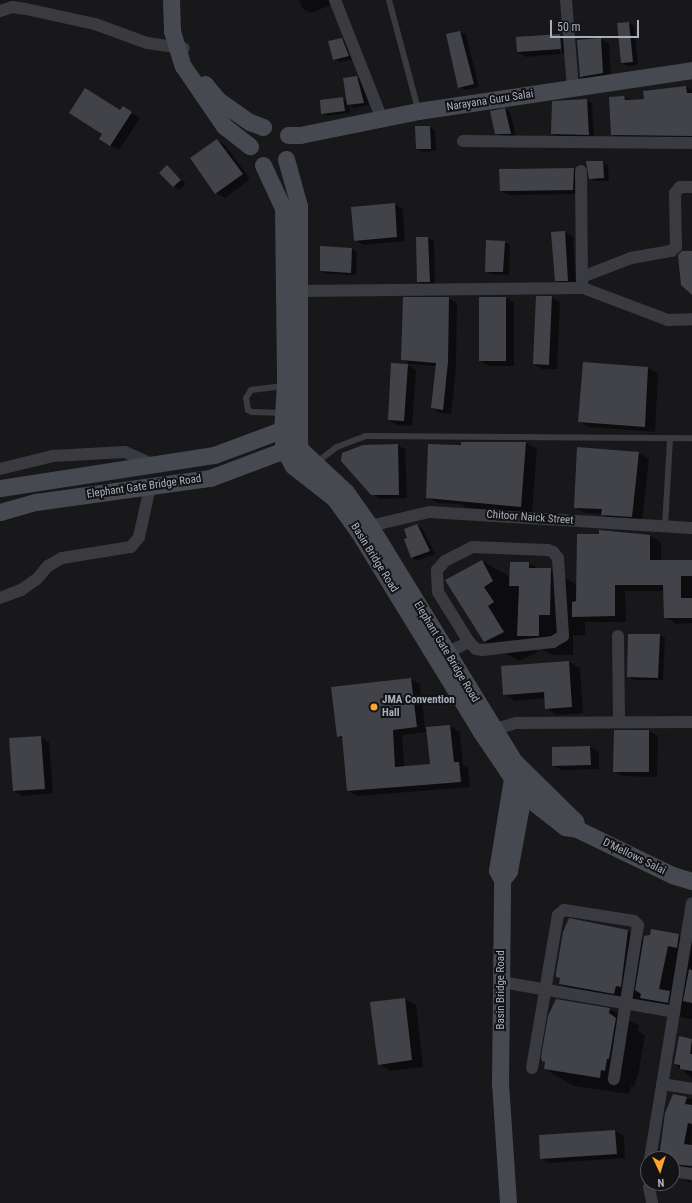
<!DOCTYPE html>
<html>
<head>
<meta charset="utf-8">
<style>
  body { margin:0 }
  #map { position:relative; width:692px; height:1203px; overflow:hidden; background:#18181b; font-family:"Roboto Condensed",sans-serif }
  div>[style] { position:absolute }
  .shadow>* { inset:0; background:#0007 }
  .building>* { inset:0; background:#424348 }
  .service>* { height:6px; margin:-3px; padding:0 3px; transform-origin:3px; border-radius:3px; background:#393b40 }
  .minor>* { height:12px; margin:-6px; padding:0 6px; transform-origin:6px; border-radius:6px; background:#393b40 }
  .secondary>* { height:17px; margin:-8.5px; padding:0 8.5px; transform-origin:8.5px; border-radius:8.5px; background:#464a50 }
  .dots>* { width:11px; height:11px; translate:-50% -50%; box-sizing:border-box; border:2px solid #131316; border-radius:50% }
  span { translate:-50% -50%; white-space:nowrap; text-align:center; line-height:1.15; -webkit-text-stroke:4px #131316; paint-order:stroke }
  .street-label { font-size:11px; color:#a9b0bc }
  .poi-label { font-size:11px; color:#a9b0bc; font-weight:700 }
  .left { translate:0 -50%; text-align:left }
  .north { position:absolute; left:640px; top:1151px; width:40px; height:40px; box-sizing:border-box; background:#131316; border:1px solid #4f5258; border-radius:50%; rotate:176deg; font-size:11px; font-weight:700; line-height:16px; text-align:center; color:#a9b0bc }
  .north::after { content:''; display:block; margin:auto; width:14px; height:18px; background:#ffa52c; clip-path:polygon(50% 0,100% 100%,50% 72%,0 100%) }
  .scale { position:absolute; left:550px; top:20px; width:89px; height:18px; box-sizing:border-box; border:2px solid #a9b0bc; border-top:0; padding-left:5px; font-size:12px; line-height:14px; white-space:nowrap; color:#a9b0bc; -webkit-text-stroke:3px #131316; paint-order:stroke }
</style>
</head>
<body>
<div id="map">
  <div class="shadow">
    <i style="clip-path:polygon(299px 0,333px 0,334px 4px,310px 13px,302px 8px)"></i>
    <i style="clip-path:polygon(629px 23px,634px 26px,638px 65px,627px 66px,622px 63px)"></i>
    <i style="clip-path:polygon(460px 32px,466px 35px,479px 87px,465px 90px,459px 87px,447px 35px)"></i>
    <i style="clip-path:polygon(evenodd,560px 35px,568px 40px,569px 53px,526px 57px,518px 52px,560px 35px,559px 39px,561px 39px,562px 54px,560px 54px,559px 39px)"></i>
    <i style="clip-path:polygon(342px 39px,347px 42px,354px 59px,339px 62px,334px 59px)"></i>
    <i style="clip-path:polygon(600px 39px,609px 44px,611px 78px,589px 81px,581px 76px)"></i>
    <i style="clip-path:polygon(357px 77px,362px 80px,369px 105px,353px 108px,349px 105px,350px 113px,328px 116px,322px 113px,343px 98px,347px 101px)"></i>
    <i style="clip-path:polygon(686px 87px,692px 90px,692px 139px,618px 138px,612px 134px,610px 97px,645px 100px,645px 91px)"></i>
    <i style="clip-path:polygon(586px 100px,592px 103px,594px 137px,558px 137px,552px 134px)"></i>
    <i style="clip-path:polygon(505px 109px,510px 112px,516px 136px,502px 136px,496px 133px)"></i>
    <i style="clip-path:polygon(120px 111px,131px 112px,140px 118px,119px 150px,110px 145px)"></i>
    <i style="clip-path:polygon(429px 127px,435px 130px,436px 151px,423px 152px,417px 149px)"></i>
    <i style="clip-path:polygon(217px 140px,225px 145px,250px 179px,225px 198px,216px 193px)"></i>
    <i style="clip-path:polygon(603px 162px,608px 165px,609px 181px,595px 181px,590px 178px)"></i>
    <i style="clip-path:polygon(167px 166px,186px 184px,179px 190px,161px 173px)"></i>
    <i style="clip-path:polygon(574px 169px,582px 174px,582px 194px,509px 195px,501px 191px)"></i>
    <i style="clip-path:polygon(394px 204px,403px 209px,405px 241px,363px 245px,355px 240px)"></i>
    <i style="clip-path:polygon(565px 232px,573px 237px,576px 285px,564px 285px,556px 280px)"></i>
    <i style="clip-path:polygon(417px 238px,428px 238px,434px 241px,435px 285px,423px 285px,418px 282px)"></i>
    <i style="clip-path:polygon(504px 242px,510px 245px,509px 275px,491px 274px,486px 271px)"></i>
    <i style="clip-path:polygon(352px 249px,357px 252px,356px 275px,326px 274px,321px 271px)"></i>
    <i style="clip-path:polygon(552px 297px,560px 302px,557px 369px,542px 369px,534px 364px)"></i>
    <i style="clip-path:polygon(404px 298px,449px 298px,457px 303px,456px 367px,451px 414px,440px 413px,432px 408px,437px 366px,410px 364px,402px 359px)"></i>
    <i style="clip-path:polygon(506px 298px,514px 303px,514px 366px,489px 366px,480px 361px)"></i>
    <i style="clip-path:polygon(584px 363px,648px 368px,658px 373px,655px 432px,589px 427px,579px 421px)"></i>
    <i style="clip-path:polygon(408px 365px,416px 370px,412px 426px,397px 425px,389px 420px)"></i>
    <i style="clip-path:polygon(526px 443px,537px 449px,532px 513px,467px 508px,461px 504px,438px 503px,427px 497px,429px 445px)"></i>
    <i style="clip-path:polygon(397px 445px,405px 449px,407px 498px,380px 499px,372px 494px)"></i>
    <i style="clip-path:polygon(639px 453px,649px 459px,642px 522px,612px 520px,602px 514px,585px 513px,575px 507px)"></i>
    <i style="clip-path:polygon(417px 525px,422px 528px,435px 554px,417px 561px,412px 557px,408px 539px)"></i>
    <i style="clip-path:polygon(650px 536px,661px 542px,661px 561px,692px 561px,692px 623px,676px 624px,665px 617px,664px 591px,625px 591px,626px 622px,585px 622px,585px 635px,573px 635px,573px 655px,553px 655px,532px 644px,538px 652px,519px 661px,484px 642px,482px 561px,510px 577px,528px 563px,540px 569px,551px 570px,577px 585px)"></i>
    <i style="clip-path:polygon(660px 635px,665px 638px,663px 680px,634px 680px,628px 676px)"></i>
    <i style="clip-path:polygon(569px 662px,580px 668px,583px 713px,557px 715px,546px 708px,545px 698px,515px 701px,504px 694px)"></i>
    <i style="clip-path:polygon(evenodd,411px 679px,420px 684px,425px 729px,450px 726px,460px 732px,463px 765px,468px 768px,470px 787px,358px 796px,348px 791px,344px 740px,338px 736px,411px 679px,427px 732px,431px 765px,404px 767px,402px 735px,427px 732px)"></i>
    <i style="clip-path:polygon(615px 731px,649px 731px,658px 736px,657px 777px,623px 776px,614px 771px)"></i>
    <i style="clip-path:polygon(40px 737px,49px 742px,53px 793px,22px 796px,14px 791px)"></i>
    <i style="clip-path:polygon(590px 747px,599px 752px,599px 769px,561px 770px,553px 765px,553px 748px)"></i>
    <i style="clip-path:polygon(570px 920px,627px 931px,644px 940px,678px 935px,692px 943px,692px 1019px,589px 1001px,560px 984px,561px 979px,557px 973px)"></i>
    <i style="clip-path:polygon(404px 999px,416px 1005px,423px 1067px,390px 1071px,379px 1064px)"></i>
    <i style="clip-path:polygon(610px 1009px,639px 1026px,638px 1031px,645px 1035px,638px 1075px,634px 1087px,631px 1086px,629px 1094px,574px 1086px,545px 1069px)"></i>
    <i style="clip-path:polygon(680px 1037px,692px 1040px,692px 1078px,675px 1064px)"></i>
    <i style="clip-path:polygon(674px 1096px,692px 1099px,691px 1183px,672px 1172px,672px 1159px,660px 1158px,670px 1102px)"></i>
    <i style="clip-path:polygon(615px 1131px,624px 1136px,625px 1158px,550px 1163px,541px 1158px)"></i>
  </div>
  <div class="building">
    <i style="clip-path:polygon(629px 22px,633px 62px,621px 63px,617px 23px)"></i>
    <i style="clip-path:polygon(460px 31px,474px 84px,458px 88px,446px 34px)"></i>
    <i style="clip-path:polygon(560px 34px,561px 49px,517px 52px,516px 37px)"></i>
    <i style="clip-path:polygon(342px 38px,349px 56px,333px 60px,328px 41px)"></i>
    <i style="clip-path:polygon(601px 38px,603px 73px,580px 77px,577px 40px)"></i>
    <i style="clip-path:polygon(357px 76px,364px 103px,347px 105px,343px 78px)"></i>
    <i style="clip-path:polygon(686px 86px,687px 93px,692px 93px,692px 136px,611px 135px,609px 97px,624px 96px,625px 100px,644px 99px,643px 91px)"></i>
    <i style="clip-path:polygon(85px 88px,120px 110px,123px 106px,132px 112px,110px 146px,99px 139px,102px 134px,69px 113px)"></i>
    <i style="clip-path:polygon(343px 97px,345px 111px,321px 114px,320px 100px)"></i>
    <i style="clip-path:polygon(587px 99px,589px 135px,551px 134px,552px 101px)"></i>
    <i style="clip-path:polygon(505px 108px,511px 134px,495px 134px,490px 111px)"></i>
    <i style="clip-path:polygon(415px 126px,430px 126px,431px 149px,416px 149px)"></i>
    <i style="clip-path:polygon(217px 139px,243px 174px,215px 194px,190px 158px)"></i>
    <i style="clip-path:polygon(586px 161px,603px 161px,604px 178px,589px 179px)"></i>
    <i style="clip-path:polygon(167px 165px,181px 180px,173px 187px,159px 173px)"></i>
    <i style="clip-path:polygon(574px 168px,573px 190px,500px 191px,499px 169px)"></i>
    <i style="clip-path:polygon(395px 203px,397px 237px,354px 241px,351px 207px)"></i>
    <i style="clip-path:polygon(565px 231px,568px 281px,555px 281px,551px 232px)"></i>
    <i style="clip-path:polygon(416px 237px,428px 237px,430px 282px,417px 282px)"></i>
    <i style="clip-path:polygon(486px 240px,505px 241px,503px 272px,485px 272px)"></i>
    <i style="clip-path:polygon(320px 246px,352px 248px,351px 273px,320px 271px)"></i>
    <i style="clip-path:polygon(682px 251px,692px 251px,692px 295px,681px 285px,678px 255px)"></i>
    <i style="clip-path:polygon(536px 296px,552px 296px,549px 365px,533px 364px)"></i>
    <i style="clip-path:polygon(403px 297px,449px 297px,448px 362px,443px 410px,431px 408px,436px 363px,401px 360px)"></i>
    <i style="clip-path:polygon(479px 297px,506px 297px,506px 361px,479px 361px)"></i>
    <i style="clip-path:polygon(583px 362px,648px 367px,645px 427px,578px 422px)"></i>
    <i style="clip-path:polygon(391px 363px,408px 364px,404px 421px,388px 420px)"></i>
    <i style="clip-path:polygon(461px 442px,526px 442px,521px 507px,426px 498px,428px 444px,461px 445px)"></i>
    <i style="clip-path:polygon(398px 444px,399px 495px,371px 495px,341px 461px,342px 453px,363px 445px)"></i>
    <i style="clip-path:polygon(577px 447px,639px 452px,632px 517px,601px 515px,602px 509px,574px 508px)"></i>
    <i style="clip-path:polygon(417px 524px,430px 551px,411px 558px,404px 539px,407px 538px,404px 529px)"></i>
    <i style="clip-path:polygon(599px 530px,650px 535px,650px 560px,692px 560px,692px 576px,681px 576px,681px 598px,692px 598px,692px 618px,664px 618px,663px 585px,615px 585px,615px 616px,572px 617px,572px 602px,576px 601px,577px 534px,599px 534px)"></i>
    <i style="clip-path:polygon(482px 560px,493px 581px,484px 587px,494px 602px,488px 606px,504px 632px,484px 642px,445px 580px)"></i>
    <i style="clip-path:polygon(510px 562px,529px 562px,529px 568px,551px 568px,550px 615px,539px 615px,539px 636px,517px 636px,519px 586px,509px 586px)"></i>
    <i style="clip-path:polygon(628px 634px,660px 634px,658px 678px,627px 677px)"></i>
    <i style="clip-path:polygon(569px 661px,572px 707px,545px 709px,544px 692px,503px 695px,501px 666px)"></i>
    <i style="clip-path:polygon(411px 678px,417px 727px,393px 730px,395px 767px,430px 764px,426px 727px,450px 725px,454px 762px,459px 762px,461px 782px,347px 791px,342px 736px,337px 737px,331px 687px)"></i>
    <i style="clip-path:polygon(614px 730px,649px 730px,649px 772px,613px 772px)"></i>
    <i style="clip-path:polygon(41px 736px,45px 789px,13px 791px,9px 738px)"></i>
    <i style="clip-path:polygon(590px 746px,591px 765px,552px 766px,552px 747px)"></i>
    <i style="clip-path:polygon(569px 918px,628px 930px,621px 987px,616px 986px,614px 994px,559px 984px,560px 978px,556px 977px,556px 973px,563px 932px)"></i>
    <i style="clip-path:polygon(651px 929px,679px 934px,677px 948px,668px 946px,659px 989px,670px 991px,668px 1003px,640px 998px,641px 994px,635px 990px,644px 936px,650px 935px)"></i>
    <i style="clip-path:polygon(689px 969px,692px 970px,692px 1003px,683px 1001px)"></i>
    <i style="clip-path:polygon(405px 998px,412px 1060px,378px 1065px,370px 1002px)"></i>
    <i style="clip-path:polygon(556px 999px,610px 1008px,609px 1013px,616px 1018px,609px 1059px,607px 1059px,605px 1071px,601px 1070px,600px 1078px,544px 1069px,545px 1062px,542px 1061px,541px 1057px,548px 1016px)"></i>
    <i style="clip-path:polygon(679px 1036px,692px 1039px,690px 1054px,692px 1054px,692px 1071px,680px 1069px,680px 1065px,674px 1064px)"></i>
    <i style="clip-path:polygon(673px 1094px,687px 1097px,685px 1104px,692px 1105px,692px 1124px,688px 1123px,684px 1144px,692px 1145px,692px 1166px,672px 1164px,672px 1159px,659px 1158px,665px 1113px)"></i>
    <i style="clip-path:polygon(615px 1130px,617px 1154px,540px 1159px,539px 1135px)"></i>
  </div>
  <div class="service">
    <i style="left:389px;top:0;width:113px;rotate:75.1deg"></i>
    <i style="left:282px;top:413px;width:30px;rotate:-178deg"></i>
    <i style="left:252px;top:412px;width:4px;rotate:-153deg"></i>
    <i style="left:248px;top:410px;width:12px;rotate:-99deg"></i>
    <i style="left:246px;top:398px;width:9px;rotate:-58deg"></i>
    <i style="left:251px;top:390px;width:32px;rotate:-7deg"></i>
    <i style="left:317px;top:462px;width:25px;rotate:-37deg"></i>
    <i style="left:337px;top:447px;width:30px;rotate:-21deg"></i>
    <i style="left:365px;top:436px;width:327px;rotate:0.4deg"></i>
    <i style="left:665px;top:526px;width:88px;rotate:-86.7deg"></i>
  </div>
  <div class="minor">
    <i style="left:335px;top:0;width:126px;rotate:68.5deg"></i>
    <i style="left:566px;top:0;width:88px;rotate:85.5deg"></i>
    <i style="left:0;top:11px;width:13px;rotate:-18deg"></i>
    <i style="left:12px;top:7px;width:14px;rotate:8deg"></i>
    <i style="left:26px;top:9px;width:71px;rotate:12.3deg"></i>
    <i style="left:95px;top:24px;width:55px;rotate:20.1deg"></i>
    <i style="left:147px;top:43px;width:37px;rotate:8deg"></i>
    <i style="left:463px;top:141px;width:229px;rotate:0.5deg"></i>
    <i style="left:581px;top:171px;width:113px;rotate:89.5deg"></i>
    <i style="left:582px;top:277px;width:53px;rotate:-21.2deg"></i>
    <i style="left:631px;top:258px;width:41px;rotate:-9.9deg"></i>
    <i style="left:671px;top:251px;width:6px;rotate:-39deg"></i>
    <i style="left:676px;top:247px;width:54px;rotate:-91.1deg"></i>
    <i style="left:675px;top:193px;width:8px;rotate:-50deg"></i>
    <i style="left:680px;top:187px;width:12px"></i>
    <i style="left:299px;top:291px;width:284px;rotate:-0.6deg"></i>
    <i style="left:583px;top:288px;width:91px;rotate:20.6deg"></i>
    <i style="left:668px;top:320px;width:24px;rotate:-2deg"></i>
    <i style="left:0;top:469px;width:55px;rotate:-13.8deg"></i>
    <i style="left:53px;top:456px;width:72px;rotate:-3.2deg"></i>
    <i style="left:125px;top:452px;width:30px;rotate:24deg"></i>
    <i style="left:370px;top:526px;width:61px;rotate:-13.3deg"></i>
    <i style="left:429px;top:512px;width:263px;rotate:3.5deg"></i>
    <i style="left:0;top:598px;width:22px;rotate:-21deg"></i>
    <i style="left:21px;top:590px;width:19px;rotate:-35deg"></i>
    <i style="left:37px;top:579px;width:17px;rotate:-50deg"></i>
    <i style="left:48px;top:566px;width:16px;rotate:-30deg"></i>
    <i style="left:62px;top:558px;width:70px;rotate:-9.1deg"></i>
    <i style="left:131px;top:547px;width:13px;rotate:-51deg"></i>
    <i style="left:139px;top:537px;width:51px;rotate:-77.6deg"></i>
    <i style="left:618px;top:636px;width:85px;rotate:89.3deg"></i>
    <i style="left:447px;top:653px;width:25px;rotate:-27deg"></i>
    <i style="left:469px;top:642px;width:59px;rotate:-121.8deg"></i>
    <i style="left:438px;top:592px;width:22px;rotate:-93deg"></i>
    <i style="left:437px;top:570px;width:12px;rotate:-48deg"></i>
    <i style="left:445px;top:561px;width:30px;rotate:-27deg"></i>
    <i style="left:472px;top:547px;width:76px;rotate:2.3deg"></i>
    <i style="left:548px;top:550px;width:5px;rotate:22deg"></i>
    <i style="left:553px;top:552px;width:8px;rotate:50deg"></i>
    <i style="left:558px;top:558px;width:78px;rotate:86.3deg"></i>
    <i style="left:563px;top:636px;width:12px;rotate:149deg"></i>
    <i style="left:553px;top:642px;width:71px;rotate:173.6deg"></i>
    <i style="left:482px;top:650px;width:6px;rotate:-171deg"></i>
    <i style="left:476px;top:649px;width:10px;rotate:-135deg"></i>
    <i style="left:488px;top:731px;width:29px;rotate:-16deg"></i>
    <i style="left:516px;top:723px;width:176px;rotate:-0.3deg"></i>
    <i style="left:501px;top:982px;width:176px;rotate:9.8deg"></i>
    <i style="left:532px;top:1068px;width:155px;rotate:-80.4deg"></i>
    <i style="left:558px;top:915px;width:8px;rotate:-40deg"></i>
    <i style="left:564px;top:910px;width:71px;rotate:8.9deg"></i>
    <i style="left:634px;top:921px;width:6px;rotate:45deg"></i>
    <i style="left:638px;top:925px;width:156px;rotate:98.9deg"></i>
    <i style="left:662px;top:1084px;width:30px;rotate:9deg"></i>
    <i style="left:650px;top:1159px;width:259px;rotate:-80.7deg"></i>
    <i style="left:672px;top:1171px;width:20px;rotate:9deg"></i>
    <i style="left:649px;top:1187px;width:16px;rotate:79deg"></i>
  </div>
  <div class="secondary">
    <i style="left:171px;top:0;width:31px;rotate:88deg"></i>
    <i style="left:172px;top:31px;width:37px;rotate:73deg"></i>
    <i style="left:183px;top:66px;width:73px;rotate:55.7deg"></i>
    <i style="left:224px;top:126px;width:33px;rotate:38deg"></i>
    <i style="left:205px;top:84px;width:21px;rotate:51deg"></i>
    <i style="left:218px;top:100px;width:39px;rotate:35deg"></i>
    <i style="left:250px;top:122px;width:14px;rotate:21deg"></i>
    <i style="left:288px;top:135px;width:12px"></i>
    <i style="left:300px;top:135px;width:120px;rotate:-11.5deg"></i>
    <i style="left:418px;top:111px;width:277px;rotate:-8.5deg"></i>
    <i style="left:286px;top:159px;width:49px;rotate:74.5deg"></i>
    <i style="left:299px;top:206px;width:238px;rotate:90deg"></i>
    <i style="left:299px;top:444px;width:6px;rotate:72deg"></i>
    <i style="left:301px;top:450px;width:62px;rotate:43deg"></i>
    <i style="left:346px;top:492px;width:42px;rotate:54.8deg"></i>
    <i style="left:370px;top:526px;width:276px;rotate:58.5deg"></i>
    <i style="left:514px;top:761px;width:86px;rotate:44.5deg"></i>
    <i style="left:575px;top:821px;width:8px;rotate:76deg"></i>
    <i style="left:263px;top:165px;width:47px;rotate:65.1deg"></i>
    <i style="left:283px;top:208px;width:175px;rotate:89.3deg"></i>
    <i style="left:285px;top:383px;width:50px;rotate:93.4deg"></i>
    <i style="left:282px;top:433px;width:17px;rotate:83deg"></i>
    <i style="left:284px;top:450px;width:18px;rotate:61deg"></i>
    <i style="left:293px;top:466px;width:52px;rotate:38deg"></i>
    <i style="left:334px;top:498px;width:41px;rotate:54deg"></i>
    <i style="left:358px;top:531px;width:236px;rotate:58.5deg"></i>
    <i style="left:481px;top:732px;width:75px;rotate:55.9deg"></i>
    <i style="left:523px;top:794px;width:53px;rotate:38.2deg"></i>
    <i style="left:565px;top:827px;width:12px;rotate:9deg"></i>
    <i style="left:577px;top:829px;width:106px;rotate:25.8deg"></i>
    <i style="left:672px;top:875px;width:21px;rotate:17deg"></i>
    <i style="left:0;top:488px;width:217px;rotate:-8.8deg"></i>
    <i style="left:214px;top:455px;width:83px;rotate:-20.4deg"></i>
    <i style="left:0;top:512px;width:37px;rotate:-16deg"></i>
    <i style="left:36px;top:502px;width:176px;rotate:-7.9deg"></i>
    <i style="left:210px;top:478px;width:91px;rotate:-20.6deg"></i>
    <i style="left:502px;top:880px;width:11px;rotate:-52deg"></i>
    <i style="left:509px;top:871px;width:88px;rotate:-79.6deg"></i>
    <i style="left:508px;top:1203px;width:119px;rotate:-93.8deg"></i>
    <i style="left:500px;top:1084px;width:204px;rotate:-89.4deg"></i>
    <i style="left:502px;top:880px;width:11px;rotate:-117deg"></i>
    <i style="left:497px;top:870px;width:99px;rotate:-80.7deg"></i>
  </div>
  <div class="dots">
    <i style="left:374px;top:707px;background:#ffa52c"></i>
  </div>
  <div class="street-label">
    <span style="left:490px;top:101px;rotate:-9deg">Narayana Guru Salai</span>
    <span style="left:144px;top:487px;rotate:-8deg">Elephant Gate Bridge Road</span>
    <span style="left:530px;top:518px;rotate:4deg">Chitoor Naick Street</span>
    <span style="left:374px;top:558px;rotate:58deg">Basin Bridge Road</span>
    <span style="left:446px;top:652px;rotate:59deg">Elephant Gate Bridge Road</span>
    <span style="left:634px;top:857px;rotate:26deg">D'Mellows Salai</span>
    <span style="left:501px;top:990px;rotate:-90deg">Basin Bridge Road</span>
  </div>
  <div class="poi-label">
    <span class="left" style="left:382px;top:707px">JMA Convention<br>Hall</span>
  </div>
  <div class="north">N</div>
  <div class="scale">50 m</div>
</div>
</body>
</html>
